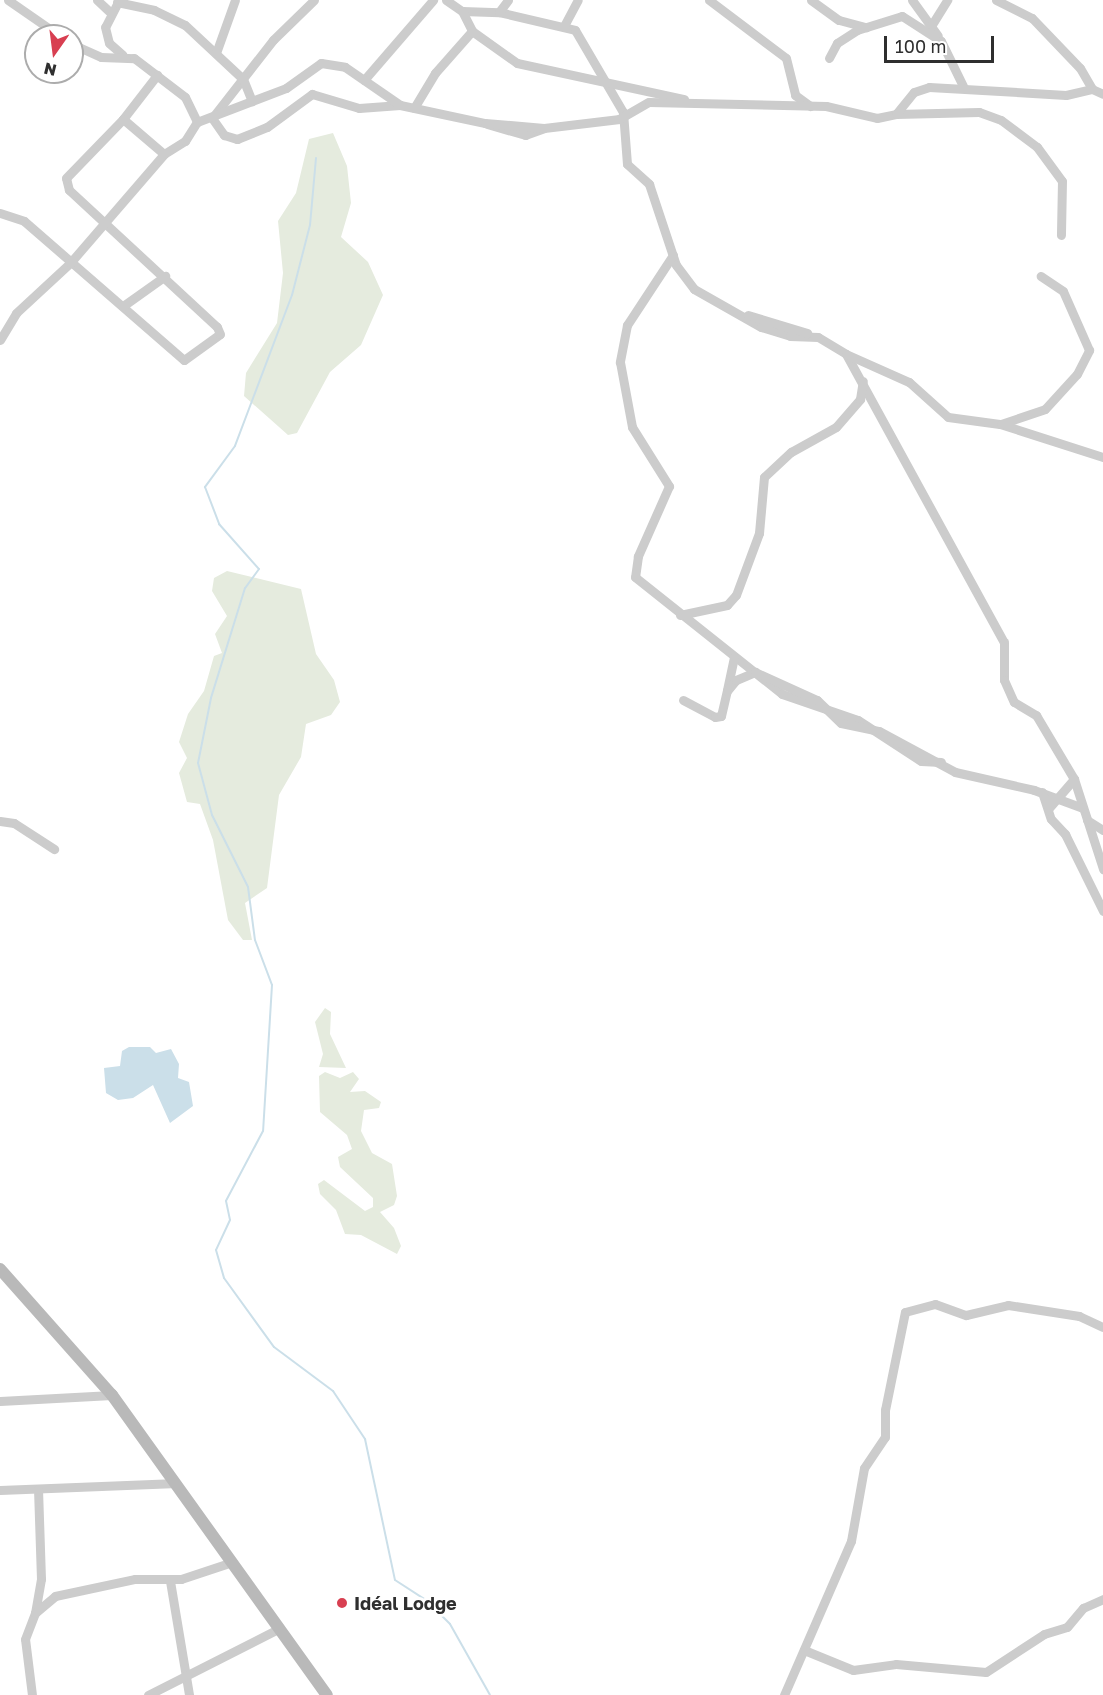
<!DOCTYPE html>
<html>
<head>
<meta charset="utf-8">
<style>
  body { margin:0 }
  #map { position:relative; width:1103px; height:1695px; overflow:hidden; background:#fff; font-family:"Golos Text",sans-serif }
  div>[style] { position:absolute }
  .green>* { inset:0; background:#e5ebde }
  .water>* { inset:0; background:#cbdfe9 }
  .stream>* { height:2px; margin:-1px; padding:0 1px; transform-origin:1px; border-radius:1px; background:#cbdfe9 }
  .street>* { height:9px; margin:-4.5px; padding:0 4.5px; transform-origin:4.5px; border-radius:4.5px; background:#ccc }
  .secondary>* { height:12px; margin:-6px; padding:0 6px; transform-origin:6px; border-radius:6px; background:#b9b9b9 }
  .dots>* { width:16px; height:16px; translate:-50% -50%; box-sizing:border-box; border:3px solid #fff; border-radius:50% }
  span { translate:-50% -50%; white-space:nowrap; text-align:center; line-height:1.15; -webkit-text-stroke:6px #fff; paint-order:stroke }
  .poi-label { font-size:18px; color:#2f2f2f; font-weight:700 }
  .left { translate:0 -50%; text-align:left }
  .north { position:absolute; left:24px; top:24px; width:60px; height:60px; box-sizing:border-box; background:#fff; border:2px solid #acacac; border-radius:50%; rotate:194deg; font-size:16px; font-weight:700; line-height:24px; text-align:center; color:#2f2f2f }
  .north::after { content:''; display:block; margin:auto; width:21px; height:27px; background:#d83f51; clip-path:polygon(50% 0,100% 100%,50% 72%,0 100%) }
  .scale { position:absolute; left:884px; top:36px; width:110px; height:27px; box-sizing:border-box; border:3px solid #2f2f2f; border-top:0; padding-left:8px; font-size:18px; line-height:21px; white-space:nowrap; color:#2f2f2f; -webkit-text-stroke:4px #fff; paint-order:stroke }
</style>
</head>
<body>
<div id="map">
  <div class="green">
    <i style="clip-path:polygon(333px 133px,347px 166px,351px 203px,341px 237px,368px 262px,383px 295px,361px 345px,330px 372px,297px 433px,288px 435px,244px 396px,246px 373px,277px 323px,283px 273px,278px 221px,296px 193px,309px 139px)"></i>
    <i style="clip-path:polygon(227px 571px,301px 589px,316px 654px,334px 680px,340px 702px,331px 715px,306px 724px,301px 757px,279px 795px,267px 888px,245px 903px,252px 940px,243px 940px,228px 920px,213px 840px,200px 804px,187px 802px,179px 773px,187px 758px,179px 742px,188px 714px,204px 691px,214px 656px,222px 653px,215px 634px,227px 616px,212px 591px,214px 578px)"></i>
    <i style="clip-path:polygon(325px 1008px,331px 1012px,330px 1034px,346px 1068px,319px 1067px,323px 1054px,315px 1022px)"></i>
    <i style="clip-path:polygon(325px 1072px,340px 1078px,353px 1072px,359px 1079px,350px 1092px,365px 1091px,381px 1102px,379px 1108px,364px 1110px,361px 1131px,372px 1153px,392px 1164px,397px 1196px,394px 1205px,380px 1212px,394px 1228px,401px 1246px,397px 1254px,361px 1235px,345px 1234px,336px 1210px,320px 1194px,318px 1184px,324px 1180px,365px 1211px,373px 1207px,373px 1198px,340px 1167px,338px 1157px,352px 1149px,347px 1135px,320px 1112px,319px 1076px)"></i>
  </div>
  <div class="water">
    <i style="clip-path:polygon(129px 1047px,150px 1047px,156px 1053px,171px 1049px,179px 1064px,178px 1078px,189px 1082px,193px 1106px,170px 1123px,153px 1085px,133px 1098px,118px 1100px,106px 1093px,104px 1068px,120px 1066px,122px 1051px)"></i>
  </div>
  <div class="stream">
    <i style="left:316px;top:158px;width:67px;rotate:95.1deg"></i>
    <i style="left:310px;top:225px;width:72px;rotate:104.4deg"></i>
    <i style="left:292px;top:295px;width:161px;rotate:110.7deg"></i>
    <i style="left:235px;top:446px;width:51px;rotate:126.2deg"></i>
    <i style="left:205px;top:487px;width:40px;rotate:69deg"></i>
    <i style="left:219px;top:524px;width:60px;rotate:48.4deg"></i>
    <i style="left:259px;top:569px;width:24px;rotate:126deg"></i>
    <i style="left:245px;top:588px;width:115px;rotate:107.2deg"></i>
    <i style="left:211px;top:698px;width:66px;rotate:101.3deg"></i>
    <i style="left:198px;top:763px;width:54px;rotate:74.9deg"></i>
    <i style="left:212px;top:815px;width:80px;rotate:63.4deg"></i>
    <i style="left:248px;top:887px;width:53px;rotate:82.5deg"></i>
    <i style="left:255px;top:940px;width:48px;rotate:69.3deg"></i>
    <i style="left:272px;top:985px;width:146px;rotate:93.5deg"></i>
    <i style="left:263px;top:1131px;width:79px;rotate:117.9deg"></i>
    <i style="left:226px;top:1201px;width:19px;rotate:78deg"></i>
    <i style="left:230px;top:1220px;width:33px;rotate:115deg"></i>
    <i style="left:216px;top:1250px;width:29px;rotate:74deg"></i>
    <i style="left:224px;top:1278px;width:85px;rotate:54.1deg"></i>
    <i style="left:274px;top:1347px;width:74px;rotate:36.7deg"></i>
    <i style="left:333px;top:1391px;width:58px;rotate:56.3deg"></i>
    <i style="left:365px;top:1439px;width:144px;rotate:78deg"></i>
    <i style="left:395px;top:1580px;width:37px;rotate:33deg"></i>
    <i style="left:426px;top:1600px;width:34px;rotate:45deg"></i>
    <i style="left:450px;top:1624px;width:81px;rotate:60.6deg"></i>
  </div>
  <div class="street">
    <i style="left:8px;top:0;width:63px;rotate:34.7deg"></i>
    <i style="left:97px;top:0;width:16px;rotate:43deg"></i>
    <i style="left:119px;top:0;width:30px;rotate:117deg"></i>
    <i style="left:105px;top:27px;width:16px;rotate:76deg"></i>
    <i style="left:109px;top:43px;width:18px;rotate:41deg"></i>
    <i style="left:314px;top:0;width:57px;rotate:135.7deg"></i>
    <i style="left:273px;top:40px;width:99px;rotate:128deg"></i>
    <i style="left:212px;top:118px;width:21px;rotate:55deg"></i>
    <i style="left:224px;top:135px;width:14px;rotate:17deg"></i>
    <i style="left:237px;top:139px;width:32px;rotate:-22deg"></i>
    <i style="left:267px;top:127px;width:56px;rotate:-36.3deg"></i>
    <i style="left:312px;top:94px;width:49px;rotate:16.6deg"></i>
    <i style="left:359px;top:108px;width:41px;rotate:-4.2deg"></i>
    <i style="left:446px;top:0;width:19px;rotate:35deg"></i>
    <i style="left:462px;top:11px;width:37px;rotate:2deg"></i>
    <i style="left:499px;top:12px;width:78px;rotate:13.3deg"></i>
    <i style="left:575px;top:30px;width:95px;rotate:59.7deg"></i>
    <i style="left:623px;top:112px;width:52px;rotate:85.6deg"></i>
    <i style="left:627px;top:164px;width:30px;rotate:42deg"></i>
    <i style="left:649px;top:184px;width:85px;rotate:71.6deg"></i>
    <i style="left:676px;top:265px;width:30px;rotate:53deg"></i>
    <i style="left:694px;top:289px;width:77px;rotate:29.6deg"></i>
    <i style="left:761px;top:327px;width:30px;rotate:17deg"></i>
    <i style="left:790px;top:336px;width:28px;rotate:2deg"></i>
    <i style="left:818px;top:337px;width:33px;rotate:31deg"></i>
    <i style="left:846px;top:354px;width:328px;rotate:61.3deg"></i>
    <i style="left:1004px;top:642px;width:38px;rotate:90deg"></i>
    <i style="left:1004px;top:680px;width:24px;rotate:66deg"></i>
    <i style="left:1014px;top:702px;width:26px;rotate:31deg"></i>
    <i style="left:1036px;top:715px;width:74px;rotate:59.3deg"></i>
    <i style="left:1074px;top:779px;width:95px;rotate:72.1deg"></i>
    <i style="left:709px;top:0;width:96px;rotate:37deg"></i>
    <i style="left:786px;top:58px;width:38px;rotate:76deg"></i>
    <i style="left:795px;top:95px;width:19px;rotate:36deg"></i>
    <i style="left:811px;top:0;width:34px;rotate:36deg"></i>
    <i style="left:839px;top:20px;width:28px;rotate:15deg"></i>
    <i style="left:912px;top:0;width:44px;rotate:54.2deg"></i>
    <i style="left:996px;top:0;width:40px;rotate:26.6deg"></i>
    <i style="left:1032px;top:18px;width:69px;rotate:46.2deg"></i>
    <i style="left:1080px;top:68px;width:24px;rotate:60deg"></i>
    <i style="left:117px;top:2px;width:38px;rotate:12deg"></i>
    <i style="left:154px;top:10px;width:34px;rotate:26deg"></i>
    <i style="left:185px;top:25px;width:79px;rotate:43deg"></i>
    <i style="left:243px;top:79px;width:24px;rotate:68deg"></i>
    <i style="left:462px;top:11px;width:22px;rotate:63deg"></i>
    <i style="left:472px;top:31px;width:55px;rotate:35.4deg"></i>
    <i style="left:517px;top:63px;width:171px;rotate:12.2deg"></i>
    <i style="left:499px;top:12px;width:15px;rotate:-53deg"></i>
    <i style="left:565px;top:24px;width:27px;rotate:-62deg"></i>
    <i style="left:931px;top:26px;width:31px;rotate:-58deg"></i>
    <i style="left:72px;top:44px;width:32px;rotate:24deg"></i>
    <i style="left:101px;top:57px;width:33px;rotate:2deg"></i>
    <i style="left:134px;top:58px;width:64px;rotate:37.4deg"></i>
    <i style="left:185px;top:97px;width:28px;rotate:64deg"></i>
    <i style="left:216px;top:53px;width:56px;rotate:-70.3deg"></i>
    <i style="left:829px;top:58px;width:17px;rotate:-62deg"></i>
    <i style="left:837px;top:43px;width:24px;rotate:-33deg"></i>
    <i style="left:857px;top:30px;width:47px;rotate:-17.3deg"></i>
    <i style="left:902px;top:16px;width:46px;rotate:32.7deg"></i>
    <i style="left:941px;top:41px;width:50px;rotate:63.9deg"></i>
    <i style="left:364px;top:80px;width:106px;rotate:-49.2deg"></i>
    <i style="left:414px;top:108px;width:41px;rotate:-59deg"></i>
    <i style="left:435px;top:73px;width:56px;rotate:-48.6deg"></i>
    <i style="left:896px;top:114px;width:83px;rotate:-1.4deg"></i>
    <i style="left:979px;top:112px;width:23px;rotate:20deg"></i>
    <i style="left:1001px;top:120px;width:45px;rotate:36.9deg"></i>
    <i style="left:1037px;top:147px;width:42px;rotate:53.7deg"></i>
    <i style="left:1062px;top:181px;width:54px;rotate:91.1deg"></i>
    <i style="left:123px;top:119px;width:56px;rotate:-52.3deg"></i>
    <i style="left:487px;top:124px;width:40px;rotate:16deg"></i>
    <i style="left:525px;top:135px;width:20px;rotate:-20deg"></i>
    <i style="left:0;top:213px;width:25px;rotate:18deg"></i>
    <i style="left:24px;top:221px;width:212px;rotate:41deg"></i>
    <i style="left:184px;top:360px;width:44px;rotate:-35.8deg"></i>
    <i style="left:220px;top:334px;width:8px;rotate:-113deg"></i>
    <i style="left:217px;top:327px;width:202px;rotate:-137.2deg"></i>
    <i style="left:69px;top:190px;width:12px;rotate:-104deg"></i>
    <i style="left:66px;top:178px;width:82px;rotate:-46deg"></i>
    <i style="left:123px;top:119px;width:54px;rotate:40.5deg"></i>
    <i style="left:673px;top:255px;width:84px;rotate:123.3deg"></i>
    <i style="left:627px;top:325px;width:38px;rotate:101deg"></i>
    <i style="left:620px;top:362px;width:66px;rotate:79.5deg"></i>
    <i style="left:632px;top:427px;width:70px;rotate:57.9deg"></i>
    <i style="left:669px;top:486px;width:77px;rotate:113.9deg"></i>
    <i style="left:638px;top:556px;width:21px;rotate:98deg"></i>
    <i style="left:635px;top:577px;width:188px;rotate:38.5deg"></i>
    <i style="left:782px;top:694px;width:80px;rotate:18.9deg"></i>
    <i style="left:858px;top:720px;width:75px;rotate:33.1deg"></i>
    <i style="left:921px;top:761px;width:20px;rotate:3deg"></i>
    <i style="left:123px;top:306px;width:52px;rotate:-35.5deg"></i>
    <i style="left:748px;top:315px;width:62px;rotate:17deg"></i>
    <i style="left:0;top:340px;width:31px;rotate:-59deg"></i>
    <i style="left:16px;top:313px;width:74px;rotate:-42.8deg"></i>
    <i style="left:70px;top:263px;width:144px;rotate:-49.2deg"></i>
    <i style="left:164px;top:154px;width:25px;rotate:-32deg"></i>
    <i style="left:185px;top:141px;width:22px;rotate:-58deg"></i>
    <i style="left:197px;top:122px;width:95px;rotate:-20.9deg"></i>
    <i style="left:286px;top:88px;width:43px;rotate:-35.5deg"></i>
    <i style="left:321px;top:63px;width:24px;rotate:9deg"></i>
    <i style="left:345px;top:67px;width:67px;rotate:34.6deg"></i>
    <i style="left:400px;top:105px;width:87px;rotate:12deg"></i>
    <i style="left:485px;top:123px;width:59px;rotate:4.8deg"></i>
    <i style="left:544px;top:128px;width:76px;rotate:-6.8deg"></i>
    <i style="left:619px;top:119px;width:34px;rotate:-30deg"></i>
    <i style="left:649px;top:102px;width:177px;rotate:1.3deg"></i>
    <i style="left:826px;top:106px;width:52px;rotate:13.2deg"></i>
    <i style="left:877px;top:118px;width:19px;rotate:-12deg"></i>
    <i style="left:896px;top:114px;width:28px;rotate:-51deg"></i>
    <i style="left:914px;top:92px;width:16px;rotate:-18deg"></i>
    <i style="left:929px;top:87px;width:137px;rotate:3.3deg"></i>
    <i style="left:1066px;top:95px;width:27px;rotate:-13deg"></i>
    <i style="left:1092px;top:89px;width:12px;rotate:24deg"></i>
    <i style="left:846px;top:354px;width:69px;rotate:24deg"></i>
    <i style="left:909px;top:382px;width:52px;rotate:41.9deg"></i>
    <i style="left:948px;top:417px;width:52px;rotate:7.7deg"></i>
    <i style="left:1000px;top:424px;width:108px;rotate:17.8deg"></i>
    <i style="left:1001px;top:424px;width:46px;rotate:-18.8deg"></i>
    <i style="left:1045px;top:409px;width:47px;rotate:-47.6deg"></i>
    <i style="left:1077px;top:374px;width:27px;rotate:-63deg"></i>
    <i style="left:1089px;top:350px;width:64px;rotate:-113.8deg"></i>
    <i style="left:1063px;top:291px;width:27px;rotate:-146deg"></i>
    <i style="left:680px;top:615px;width:48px;rotate:-12deg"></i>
    <i style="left:727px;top:605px;width:13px;rotate:-48deg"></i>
    <i style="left:736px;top:595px;width:66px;rotate:-69.6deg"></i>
    <i style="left:759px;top:533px;width:56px;rotate:-84.9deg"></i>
    <i style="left:764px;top:477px;width:37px;rotate:-43deg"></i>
    <i style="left:791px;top:452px;width:51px;rotate:-29.1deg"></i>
    <i style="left:836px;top:427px;width:37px;rotate:-49deg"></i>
    <i style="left:860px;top:399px;width:18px;rotate:-81deg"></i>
    <i style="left:727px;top:690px;width:34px;rotate:-78deg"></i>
    <i style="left:683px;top:700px;width:36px;rotate:28deg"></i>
    <i style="left:715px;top:717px;width:6px;rotate:-9deg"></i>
    <i style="left:721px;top:716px;width:26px;rotate:-77deg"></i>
    <i style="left:727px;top:691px;width:14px;rotate:-51deg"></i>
    <i style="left:736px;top:680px;width:21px;rotate:-23deg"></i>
    <i style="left:755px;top:672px;width:68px;rotate:24.3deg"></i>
    <i style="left:817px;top:700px;width:33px;rotate:44deg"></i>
    <i style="left:841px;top:723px;width:39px;rotate:12deg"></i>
    <i style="left:879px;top:731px;width:86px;rotate:28.3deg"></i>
    <i style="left:955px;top:772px;width:81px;rotate:12.8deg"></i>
    <i style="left:1034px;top:790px;width:52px;rotate:20.2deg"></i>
    <i style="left:1042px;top:792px;width:28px;rotate:72deg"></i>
    <i style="left:1051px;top:819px;width:21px;rotate:47deg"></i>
    <i style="left:1065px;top:834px;width:86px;rotate:63.7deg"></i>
    <i style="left:1048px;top:809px;width:40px;rotate:-49deg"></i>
    <i style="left:1087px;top:820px;width:19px;rotate:32deg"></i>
    <i style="left:0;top:821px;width:14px;rotate:8deg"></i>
    <i style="left:14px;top:823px;width:48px;rotate:33deg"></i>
    <i style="left:0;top:1401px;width:112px;rotate:-3.1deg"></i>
    <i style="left:0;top:1490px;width:171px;rotate:-2.3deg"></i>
    <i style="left:170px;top:1581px;width:116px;rotate:80.5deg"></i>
    <i style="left:35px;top:1613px;width:35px;rotate:-80deg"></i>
    <i style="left:41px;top:1579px;width:90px;rotate:-91.9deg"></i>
    <i style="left:804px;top:1650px;width:53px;rotate:22.2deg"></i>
    <i style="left:853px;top:1670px;width:43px;rotate:-7.9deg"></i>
    <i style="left:896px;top:1664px;width:90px;rotate:5.1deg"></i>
    <i style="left:986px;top:1672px;width:69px;rotate:-33.2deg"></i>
    <i style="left:1044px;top:1634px;width:24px;rotate:-17deg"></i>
    <i style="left:1067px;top:1627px;width:25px;rotate:-50deg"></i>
    <i style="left:1083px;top:1608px;width:22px;rotate:-24deg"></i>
    <i style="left:32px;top:1695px;width:56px;rotate:-97.1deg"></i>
    <i style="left:25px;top:1639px;width:28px;rotate:-69deg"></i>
    <i style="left:35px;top:1613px;width:26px;rotate:-40deg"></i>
    <i style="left:55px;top:1596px;width:82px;rotate:-12deg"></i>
    <i style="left:135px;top:1579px;width:46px"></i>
    <i style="left:181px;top:1579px;width:54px;rotate:-18.4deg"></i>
    <i style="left:148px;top:1695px;width:148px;rotate:-26.9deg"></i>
    <i style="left:784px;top:1695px;width:168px;rotate:-66.5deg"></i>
    <i style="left:851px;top:1541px;width:74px;rotate:-79.9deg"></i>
    <i style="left:864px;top:1468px;width:37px;rotate:-56deg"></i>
    <i style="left:885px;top:1437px;width:27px;rotate:-90deg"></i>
    <i style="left:885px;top:1410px;width:100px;rotate:-78.5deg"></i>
    <i style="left:905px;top:1312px;width:31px;rotate:-15deg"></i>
    <i style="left:935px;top:1304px;width:33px;rotate:20deg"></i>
    <i style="left:966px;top:1315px;width:43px;rotate:-13.4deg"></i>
    <i style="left:1008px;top:1305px;width:72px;rotate:8.8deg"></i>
    <i style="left:1079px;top:1316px;width:26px;rotate:25deg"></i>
  </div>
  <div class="secondary">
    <i style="left:0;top:1269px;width:169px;rotate:48.4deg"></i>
    <i style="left:112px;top:1395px;width:369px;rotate:54.4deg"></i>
  </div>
  <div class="dots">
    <i style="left:342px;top:1603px;background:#d83f51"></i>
  </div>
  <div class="poi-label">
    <span class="left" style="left:354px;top:1603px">Idéal Lodge</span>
  </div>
  <div class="north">N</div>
  <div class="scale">100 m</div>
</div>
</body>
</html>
